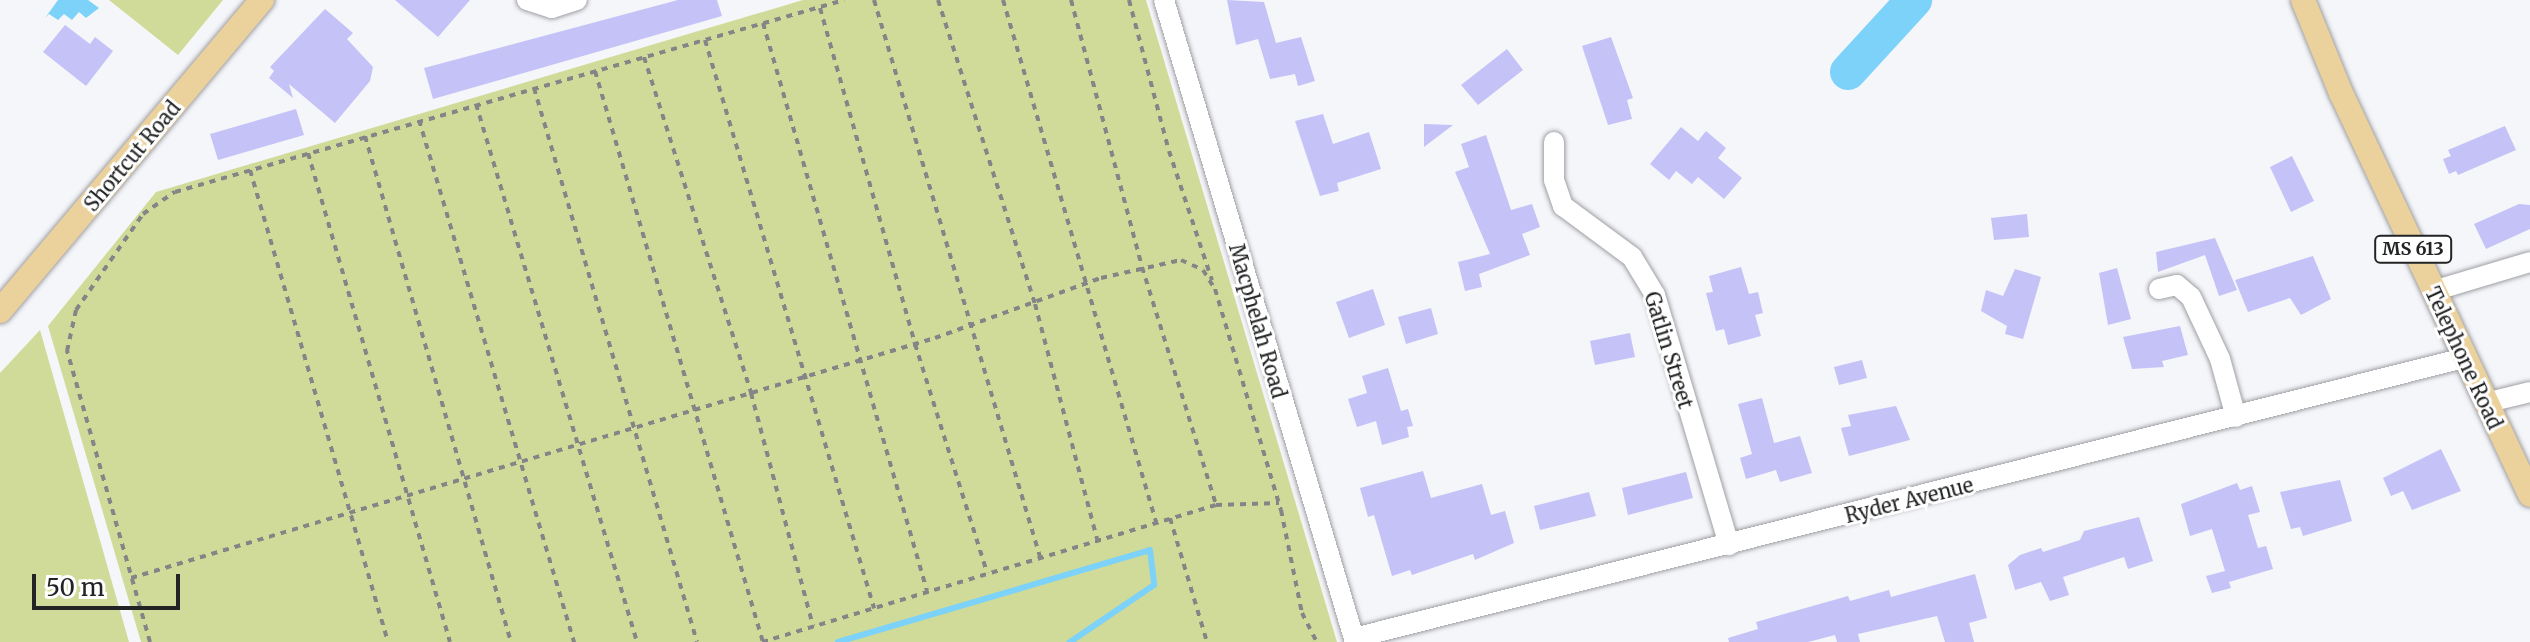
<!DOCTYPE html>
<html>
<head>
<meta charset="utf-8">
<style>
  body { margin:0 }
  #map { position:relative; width:2530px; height:642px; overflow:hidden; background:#f5f6fa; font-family:Merriweather,serif }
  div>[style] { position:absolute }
  .green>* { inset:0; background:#d0db99 }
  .water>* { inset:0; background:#7dd2f9 }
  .stream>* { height:6px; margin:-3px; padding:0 3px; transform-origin:3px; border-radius:3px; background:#7dd2f9 }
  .river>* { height:36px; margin:-18px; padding:0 18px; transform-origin:18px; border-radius:18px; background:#7dd2f9 }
  .building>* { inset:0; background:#c4c2f7 }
  .path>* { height:4px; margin-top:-2px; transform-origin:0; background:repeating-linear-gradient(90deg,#848587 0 6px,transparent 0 12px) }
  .roads { filter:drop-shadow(0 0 2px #9fa0a4) drop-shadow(0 0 2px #9fa0a4) }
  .minor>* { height:20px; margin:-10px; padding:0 10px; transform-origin:10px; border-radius:10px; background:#fff }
  .major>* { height:24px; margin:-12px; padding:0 12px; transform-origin:12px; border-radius:12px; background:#ebd19c }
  span { translate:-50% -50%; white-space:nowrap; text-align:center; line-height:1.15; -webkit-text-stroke:6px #fff; paint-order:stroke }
  .shield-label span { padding:2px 6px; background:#fff; border:2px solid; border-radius:6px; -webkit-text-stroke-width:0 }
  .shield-label { font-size:18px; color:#222324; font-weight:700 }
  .street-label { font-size:20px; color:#222324 }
  .scale { position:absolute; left:32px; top:574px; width:148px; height:36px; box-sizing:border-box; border:4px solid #222324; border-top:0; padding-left:10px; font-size:24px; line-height:28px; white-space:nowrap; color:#222324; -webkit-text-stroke:6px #fff; paint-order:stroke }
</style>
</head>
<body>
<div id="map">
  <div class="green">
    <i style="clip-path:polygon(109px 0,223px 0,178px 55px)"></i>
    <i style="clip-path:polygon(803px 0,1146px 0,1337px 642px,141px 642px,48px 326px,156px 192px)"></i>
    <i style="clip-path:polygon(40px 330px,129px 642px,0 642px,0 373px)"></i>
  </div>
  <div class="water">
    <i style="clip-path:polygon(58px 0,88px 0,99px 8px,86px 18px,79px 12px,72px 20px,64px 14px,58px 20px,49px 14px,45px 18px)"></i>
  </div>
  <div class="stream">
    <i style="left:838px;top:642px;width:325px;rotate:-16.4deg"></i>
    <i style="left:1150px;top:550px;width:35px;rotate:83deg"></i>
    <i style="left:1154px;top:585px;width:102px;rotate:145.8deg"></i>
  </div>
  <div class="river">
    <i style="left:1848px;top:72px;width:98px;rotate:-47.5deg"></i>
  </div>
  <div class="building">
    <i style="clip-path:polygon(395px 0,470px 0,438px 37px)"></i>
    <i style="clip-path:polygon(678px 0,717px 0,722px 16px,433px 99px,424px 68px)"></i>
    <i style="clip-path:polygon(1227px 0,1264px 2px,1276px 43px,1301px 37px,1315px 81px,1298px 86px,1295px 74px,1270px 79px,1258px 39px,1236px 45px)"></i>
    <i style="clip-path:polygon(325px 9px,353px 33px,347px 39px,373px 67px,370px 81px,335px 123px,289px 84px,293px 98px,269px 78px,274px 71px,270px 67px)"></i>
    <i style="clip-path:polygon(65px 25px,90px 44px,95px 37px,113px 51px,86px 86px,43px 52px)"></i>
    <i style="clip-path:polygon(1611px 37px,1633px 98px,1627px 100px,1632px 119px,1608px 125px,1582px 46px)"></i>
    <i style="clip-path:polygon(1507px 49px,1523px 70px,1478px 105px,1461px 85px)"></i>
    <i style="clip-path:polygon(296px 109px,304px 135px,218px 160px,210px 134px)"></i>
    <i style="clip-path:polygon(1323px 114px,1333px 144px,1369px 132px,1381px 169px,1337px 183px,1339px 191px,1320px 196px,1295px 121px)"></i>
    <i style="clip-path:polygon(1424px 124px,1453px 125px,1424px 147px)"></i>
    <i style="clip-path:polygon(2505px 126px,2516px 150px,2458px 175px,2456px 171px,2449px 174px,2443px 159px,2451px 156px,2448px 150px)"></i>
    <i style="clip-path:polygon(1681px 127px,1698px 141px,1706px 131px,1726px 148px,1718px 158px,1742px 178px,1724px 199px,1698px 177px,1692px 184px,1676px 171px,1669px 180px,1650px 164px)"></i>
    <i style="clip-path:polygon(1486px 135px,1511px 210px,1532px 204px,1540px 227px,1522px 234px,1530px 255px,1479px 274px,1482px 287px,1465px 291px,1458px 262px,1490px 254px,1455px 172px,1469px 167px,1461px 144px)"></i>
    <i style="clip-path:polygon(2292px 156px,2314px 201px,2291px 212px,2270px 167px)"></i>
    <i style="clip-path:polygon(2519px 204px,2530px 205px,2530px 229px,2486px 249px,2474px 224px)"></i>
    <i style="clip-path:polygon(2027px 214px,2029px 237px,1994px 240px,1991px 218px)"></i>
    <i style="clip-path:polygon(2215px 238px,2237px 290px,2219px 296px,2205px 255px,2158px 272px,2156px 252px)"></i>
    <i style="clip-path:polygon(2313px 256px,2331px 299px,2301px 315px,2290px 298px,2248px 312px,2235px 280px)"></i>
    <i style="clip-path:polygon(1741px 267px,1749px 294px,1758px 292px,1763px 313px,1755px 315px,1761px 336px,1728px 345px,1724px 329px,1716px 331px,1706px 293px,1713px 292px,1709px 276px)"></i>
    <i style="clip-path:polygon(2117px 268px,2131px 319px,2108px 325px,2099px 273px)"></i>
    <i style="clip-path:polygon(2015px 269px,2041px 277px,2023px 339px,2005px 334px,2007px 326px,1981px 311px,1986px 290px,2003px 296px)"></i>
    <i style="clip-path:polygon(1373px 289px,1385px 325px,1349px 338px,1336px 302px)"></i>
    <i style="clip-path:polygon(1431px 308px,1438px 334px,1406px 344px,1398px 317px)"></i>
    <i style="clip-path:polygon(2180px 326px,2188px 355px,2162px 361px,2164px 367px,2132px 369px,2123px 337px)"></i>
    <i style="clip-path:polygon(1630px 333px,1635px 357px,1595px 365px,1590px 341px)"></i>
    <i style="clip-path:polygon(1862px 360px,1867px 378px,1839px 385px,1834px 367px)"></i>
    <i style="clip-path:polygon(1388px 368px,1401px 411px,1408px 409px,1413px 426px,1407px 427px,1409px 437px,1382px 445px,1376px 421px,1357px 427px,1348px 399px,1367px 393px,1362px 376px)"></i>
    <i style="clip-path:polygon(1762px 398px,1774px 443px,1800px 436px,1812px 473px,1780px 482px,1776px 470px,1746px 479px,1740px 458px,1752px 454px,1738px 404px)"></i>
    <i style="clip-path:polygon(1896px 406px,1910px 440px,1849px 456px,1841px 428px,1851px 426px,1848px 415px)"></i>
    <i style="clip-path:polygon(2441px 449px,2461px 491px,2412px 510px,2403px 491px,2391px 496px,2383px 478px)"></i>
    <i style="clip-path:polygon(1423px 471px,1431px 498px,1482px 484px,1491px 515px,1505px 511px,1514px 543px,1475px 560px,1473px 554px,1412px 575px,1410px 570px,1392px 576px,1374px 515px,1368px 517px,1360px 488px)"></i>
    <i style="clip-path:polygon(1686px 472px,1693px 498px,1628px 515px,1622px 488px)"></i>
    <i style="clip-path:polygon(2340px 480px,2352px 521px,2303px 536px,2300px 527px,2291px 529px,2280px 492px)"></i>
    <i style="clip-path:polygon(2237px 483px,2240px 490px,2252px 486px,2260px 512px,2248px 515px,2258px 548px,2266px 546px,2273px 569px,2229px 582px,2231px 588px,2212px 593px,2206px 576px,2225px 571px,2212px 529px,2190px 536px,2181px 504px)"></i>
    <i style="clip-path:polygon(1589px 492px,1596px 516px,1540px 530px,1534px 506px)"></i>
    <i style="clip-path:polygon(2139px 517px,2153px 561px,2128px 569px,2124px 557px,2063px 577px,2069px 595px,2050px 601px,2041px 582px,2015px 590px,2008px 565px,2020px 555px,2041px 548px,2043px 552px,2080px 540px,2084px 531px)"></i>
    <i style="clip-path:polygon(1975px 574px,1987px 618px,1969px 623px,1974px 642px,1945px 642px,1937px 616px,1858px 634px,1860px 642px,1837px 642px,1835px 635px,1808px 642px,1729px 642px,1728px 638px,1758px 629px,1756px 622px,1848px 596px,1850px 601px,1889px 590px,1891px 597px)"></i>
  </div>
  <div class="path">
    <i style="left:874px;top:0;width:581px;rotate:73.4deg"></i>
    <i style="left:938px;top:0;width:319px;rotate:72.3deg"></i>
    <i style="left:1035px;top:304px;width:243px;rotate:75.2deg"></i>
    <i style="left:1003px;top:0;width:544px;rotate:73.66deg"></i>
    <i style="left:1071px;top:0;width:276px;rotate:75.1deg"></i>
    <i style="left:1142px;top:267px;width:249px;rotate:72.7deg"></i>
    <i style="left:1129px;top:0;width:156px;rotate:75.2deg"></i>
    <i style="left:1169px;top:151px;width:136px;rotate:71.6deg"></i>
    <i style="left:820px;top:8px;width:349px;rotate:74.2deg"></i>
    <i style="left:915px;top:344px;width:240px;rotate:72.5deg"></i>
    <i style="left:763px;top:23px;width:591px;rotate:73.89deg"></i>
    <i style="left:705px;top:40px;width:593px;rotate:73.43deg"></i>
    <i style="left:644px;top:57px;width:353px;rotate:72.3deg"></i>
    <i style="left:751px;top:393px;width:241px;rotate:75.1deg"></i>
    <i style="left:595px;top:71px;width:595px;rotate:73.61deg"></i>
    <i style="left:534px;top:88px;width:577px;rotate:73.6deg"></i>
    <i style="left:476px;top:104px;width:562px;rotate:73.34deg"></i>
    <i style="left:419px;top:120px;width:545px;rotate:73.46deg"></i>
    <i style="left:365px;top:136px;width:527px;rotate:73.91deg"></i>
    <i style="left:308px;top:153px;width:509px;rotate:73.81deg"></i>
    <i style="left:250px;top:170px;width:492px;rotate:73.7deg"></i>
    <i style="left:1215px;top:289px;width:231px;rotate:73.4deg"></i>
    <i style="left:1281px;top:510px;width:105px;rotate:78.5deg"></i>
    <i style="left:1302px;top:613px;width:33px;rotate:63deg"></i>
    <i style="left:1170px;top:518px;width:129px;rotate:73.4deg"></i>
    <i style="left:131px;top:578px;width:839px;rotate:-16.62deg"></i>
    <i style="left:935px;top:338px;width:177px;rotate:-19.9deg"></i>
    <i style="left:1101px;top:278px;width:82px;rotate:-12.7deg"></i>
    <i style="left:1181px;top:260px;width:24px;rotate:24deg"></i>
    <i style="left:1203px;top:270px;width:22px;rotate:58deg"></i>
    <i style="left:150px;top:642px;width:303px;rotate:-105.9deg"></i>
    <i style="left:67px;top:351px;width:42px;rotate:-77.6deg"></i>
    <i style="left:76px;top:310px;width:117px;rotate:-55.1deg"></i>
    <i style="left:143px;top:214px;width:39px;rotate:-35deg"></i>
    <i style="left:175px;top:192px;width:696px;rotate:-16.01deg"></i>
    <i style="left:762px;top:642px;width:474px;rotate:-16.8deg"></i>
    <i style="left:1216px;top:505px;width:63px;rotate:-1.8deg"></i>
  </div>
  <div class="roads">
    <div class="minor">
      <i style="left:527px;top:0;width:26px;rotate:18deg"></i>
      <i style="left:552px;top:8px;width:26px;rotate:-18deg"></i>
      <i style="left:1164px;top:0;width:670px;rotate:73.43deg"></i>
      <i style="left:1554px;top:142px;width:38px;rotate:90deg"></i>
      <i style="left:1554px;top:180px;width:28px;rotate:71deg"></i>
      <i style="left:1563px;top:206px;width:86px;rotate:36.5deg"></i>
      <i style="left:1632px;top:257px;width:44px;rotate:58.8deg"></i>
      <i style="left:1655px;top:295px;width:261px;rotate:73.5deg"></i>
      <i style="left:2159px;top:289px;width:18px;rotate:-13deg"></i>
      <i style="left:2177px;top:285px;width:18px;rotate:41deg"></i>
      <i style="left:2191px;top:297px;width:68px;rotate:64.9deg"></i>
      <i style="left:2220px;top:359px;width:60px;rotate:74.6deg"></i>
      <i style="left:2433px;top:291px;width:101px;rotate:-16.6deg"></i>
      <i style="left:2485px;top:403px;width:46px;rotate:-13.7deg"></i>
      <i style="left:1354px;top:638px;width:1145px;rotate:-14.16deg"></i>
    </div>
    <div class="major">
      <i style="left:2303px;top:0;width:100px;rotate:67.8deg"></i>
      <i style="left:2341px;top:93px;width:444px;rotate:64.8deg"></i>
      <i style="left:0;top:311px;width:407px;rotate:-49.9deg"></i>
    </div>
  </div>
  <div class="shield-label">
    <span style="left:2413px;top:249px">MS 613</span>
  </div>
  <div class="street-label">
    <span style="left:132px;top:156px;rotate:-50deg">Shortcut Road</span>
    <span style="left:1258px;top:321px;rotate:74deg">Macphelah Road</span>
    <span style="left:1669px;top:350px;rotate:73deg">Gatlin Street</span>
    <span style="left:2464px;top:358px;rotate:65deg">Telephone Road</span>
    <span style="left:1909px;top:500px;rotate:-14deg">Ryder Avenue</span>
  </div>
  <div class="scale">50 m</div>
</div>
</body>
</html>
